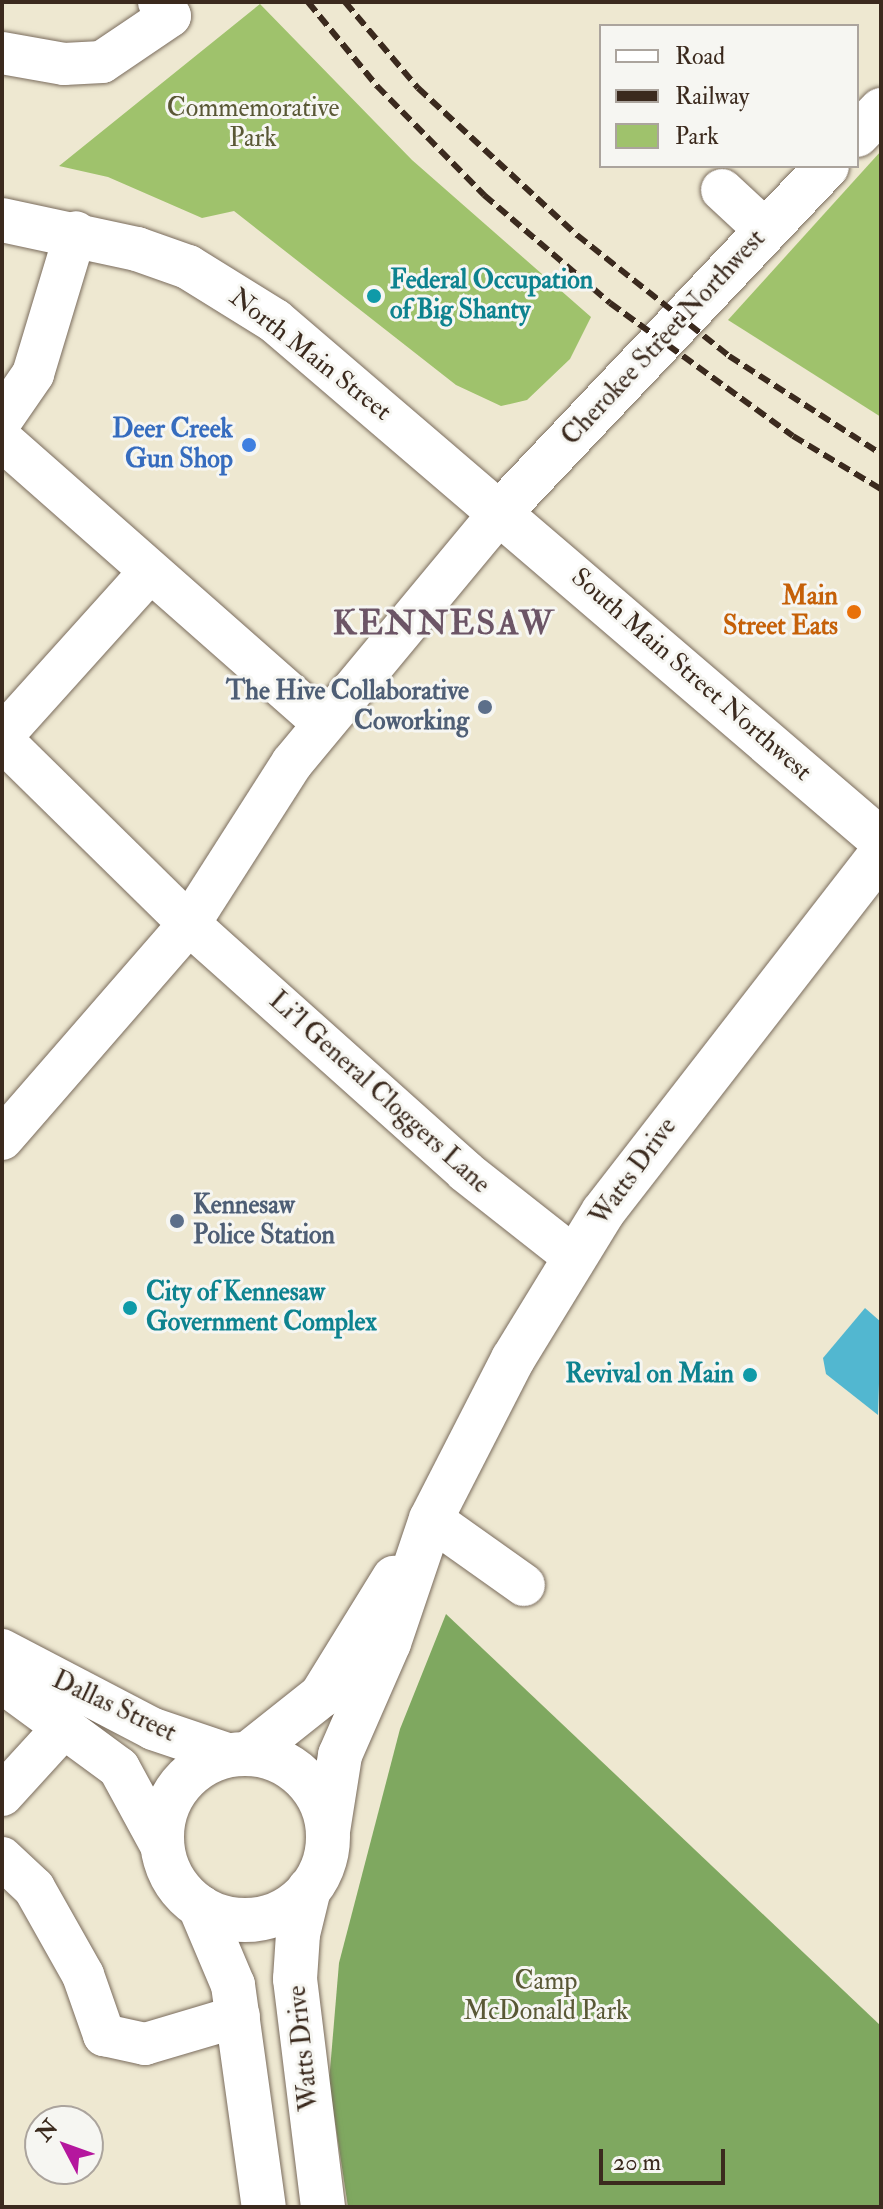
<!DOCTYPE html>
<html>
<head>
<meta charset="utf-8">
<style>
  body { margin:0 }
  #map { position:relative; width:883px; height:2209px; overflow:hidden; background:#eee8d1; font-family:"IM FELL Double Pica",serif }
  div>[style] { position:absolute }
  .green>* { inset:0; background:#9fc26c }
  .forest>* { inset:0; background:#7fa860 }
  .water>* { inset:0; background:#52b7d0 }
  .roads { filter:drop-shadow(0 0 2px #7a6c5d) drop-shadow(0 0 2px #7a6c5d) }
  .minor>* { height:42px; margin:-21px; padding:0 21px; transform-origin:21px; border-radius:21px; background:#fff }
  .major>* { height:44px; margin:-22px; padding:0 22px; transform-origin:22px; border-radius:22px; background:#fff }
  .major>.ring { margin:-22px; padding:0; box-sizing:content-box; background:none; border:44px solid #fff; border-radius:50% }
  .rail>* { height:6px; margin-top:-3px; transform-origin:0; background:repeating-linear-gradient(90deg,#3b2a1e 0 12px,transparent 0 18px) }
  .dots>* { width:22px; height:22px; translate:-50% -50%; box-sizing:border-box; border:4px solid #f6f6f2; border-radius:50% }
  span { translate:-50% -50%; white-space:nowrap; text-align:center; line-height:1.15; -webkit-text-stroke:6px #f6f6f2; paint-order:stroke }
  .park-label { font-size:26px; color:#595835 }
  .culture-label { font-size:26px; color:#0d838f; font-weight:700 }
  .left { translate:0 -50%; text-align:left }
  .right { translate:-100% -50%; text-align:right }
  .street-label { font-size:26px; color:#3b2a1e }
  .shop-label { font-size:26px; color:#366cbe; font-weight:700 }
  .food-label { font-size:26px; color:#c56008; font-weight:700 }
  .service-label { font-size:26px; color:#4e5e75; font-weight:700 }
  .district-label { font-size:34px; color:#6c5566; font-weight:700; letter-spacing:2px }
  .frame { position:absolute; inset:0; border:4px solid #3b2a1e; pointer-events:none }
  .legend { position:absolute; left:599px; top:24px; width:260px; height:144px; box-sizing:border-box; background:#f6f6f2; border:2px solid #aba49d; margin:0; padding:10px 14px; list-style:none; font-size:24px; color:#3b2a1e }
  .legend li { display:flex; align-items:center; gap:16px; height:40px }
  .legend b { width:40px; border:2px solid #aba49d }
  .north { position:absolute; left:24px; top:2105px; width:80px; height:80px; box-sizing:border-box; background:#f6f6f2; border:2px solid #aba49d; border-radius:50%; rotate:311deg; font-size:22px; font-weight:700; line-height:32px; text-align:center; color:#3b2a1e }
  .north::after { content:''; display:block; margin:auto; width:28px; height:36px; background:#b5179e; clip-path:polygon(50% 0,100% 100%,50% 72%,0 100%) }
  .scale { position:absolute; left:599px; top:2149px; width:126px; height:36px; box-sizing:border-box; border:4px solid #3b2a1e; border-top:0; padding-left:10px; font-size:24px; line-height:28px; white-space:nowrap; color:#3b2a1e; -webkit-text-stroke:6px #f6f6f2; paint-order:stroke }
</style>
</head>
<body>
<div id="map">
  <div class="green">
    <i style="clip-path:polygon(260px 4px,412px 160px,591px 317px,570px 359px,527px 400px,501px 406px,456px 385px,234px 211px,202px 218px,108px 177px,59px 166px)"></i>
    <i style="clip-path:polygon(881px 151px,881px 417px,728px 320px)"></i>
  </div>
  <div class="forest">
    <i style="clip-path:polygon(446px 1614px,881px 2026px,881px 2207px,348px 2207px,329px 2082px,339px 1963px,400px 1729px)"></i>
  </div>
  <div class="water">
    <i style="clip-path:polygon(865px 1308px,881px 1322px,878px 1415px,826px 1374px,823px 1358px)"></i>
  </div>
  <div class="roads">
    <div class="minor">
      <i style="left:2px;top:53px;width:63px;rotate:10.1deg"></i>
      <i style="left:64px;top:64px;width:38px;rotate:-3deg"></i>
      <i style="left:102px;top:62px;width:82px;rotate:-34.1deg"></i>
      <i style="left:170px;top:16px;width:18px;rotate:-128deg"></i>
      <i style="left:722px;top:190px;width:59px;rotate:42.9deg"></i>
      <i style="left:2px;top:419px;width:55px;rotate:-55.4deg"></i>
      <i style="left:33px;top:374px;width:148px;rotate:-73.2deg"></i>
      <i style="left:2px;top:440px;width:428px;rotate:41.4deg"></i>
      <i style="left:2px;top:736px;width:219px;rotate:-48deg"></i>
      <i style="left:2px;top:740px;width:262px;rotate:44.5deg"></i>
      <i style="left:189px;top:924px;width:372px;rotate:41.8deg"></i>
      <i style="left:466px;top:1172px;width:137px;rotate:38.2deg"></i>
      <i style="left:2px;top:1139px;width:285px;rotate:-49deg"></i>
      <i style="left:189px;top:924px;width:191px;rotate:-57.4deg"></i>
      <i style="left:292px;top:763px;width:329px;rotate:-50.3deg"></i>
      <i style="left:431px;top:1519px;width:114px;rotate:35.4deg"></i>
      <i style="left:2px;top:1650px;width:170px;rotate:27.6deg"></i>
      <i style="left:153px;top:1729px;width:81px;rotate:18.7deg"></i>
      <i style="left:2px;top:1682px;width:145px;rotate:36.3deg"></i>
      <i style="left:119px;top:1768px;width:92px;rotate:61.5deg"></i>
      <i style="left:2px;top:1795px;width:93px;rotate:-47.6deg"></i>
      <i style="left:2px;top:1858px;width:44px;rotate:43.2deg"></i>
      <i style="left:34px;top:1888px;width:100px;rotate:60.6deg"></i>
      <i style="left:83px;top:1975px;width:64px;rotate:70.7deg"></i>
      <i style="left:104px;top:2035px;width:42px;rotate:12.4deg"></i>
      <i style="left:145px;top:2044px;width:98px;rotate:-16.6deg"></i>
    </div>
    <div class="major">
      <i style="left:857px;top:135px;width:35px;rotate:-46deg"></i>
      <i style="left:2px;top:220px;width:138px;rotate:12.1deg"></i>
      <i style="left:137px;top:249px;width:54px;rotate:19.4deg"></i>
      <i style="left:188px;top:267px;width:102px;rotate:31.8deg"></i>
      <i style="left:275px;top:321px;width:798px;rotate:40.58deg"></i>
      <i style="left:502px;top:510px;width:473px;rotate:-46.6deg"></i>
      <i style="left:249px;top:1753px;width:92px;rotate:-38.4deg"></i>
      <i style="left:321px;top:1696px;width:139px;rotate:-58.3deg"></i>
      <i class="ring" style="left:162px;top:1754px;width:122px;height:122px"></i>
      <i style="left:328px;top:1831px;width:77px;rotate:-81deg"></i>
      <i style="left:340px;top:1755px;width:122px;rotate:-66.4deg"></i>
      <i style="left:389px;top:1643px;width:131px;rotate:-71.3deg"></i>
      <i style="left:431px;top:1519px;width:180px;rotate:-62.9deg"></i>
      <i style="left:513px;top:1359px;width:172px;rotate:-58.5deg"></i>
      <i style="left:603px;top:1212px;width:453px;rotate:-52.2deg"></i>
      <i style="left:309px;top:1889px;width:46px;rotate:103.7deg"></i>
      <i style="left:298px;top:1934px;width:45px;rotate:93.8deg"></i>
      <i style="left:295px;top:1979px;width:230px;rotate:83deg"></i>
      <i style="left:200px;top:1907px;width:85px;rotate:67.1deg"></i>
      <i style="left:233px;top:1985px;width:224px;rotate:82.1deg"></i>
    </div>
  </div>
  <div class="rail">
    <i style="left:308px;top:2px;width:109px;rotate:50.6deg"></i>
    <i style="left:377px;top:86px;width:153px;rotate:45.5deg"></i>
    <i style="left:484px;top:195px;width:166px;rotate:40.6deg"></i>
    <i style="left:610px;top:303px;width:226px;rotate:36deg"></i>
    <i style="left:793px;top:436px;width:103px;rotate:31.1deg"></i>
    <i style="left:345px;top:2px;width:113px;rotate:49.7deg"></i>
    <i style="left:418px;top:88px;width:217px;rotate:42.8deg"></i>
    <i style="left:577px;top:235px;width:194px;rotate:38.5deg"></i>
    <i style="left:729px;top:356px;width:181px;rotate:32.8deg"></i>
  </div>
  <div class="dots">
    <i style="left:374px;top:296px;background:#0f9aa8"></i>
    <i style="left:249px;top:445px;background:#3f7fe0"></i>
    <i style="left:854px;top:612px;background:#e8710a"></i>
    <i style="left:485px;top:707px;background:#5c6f8a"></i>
    <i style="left:177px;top:1221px;background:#5c6f8a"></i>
    <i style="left:130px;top:1308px;background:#0f9aa8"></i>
    <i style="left:750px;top:1375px;background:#0f9aa8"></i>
  </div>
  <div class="park-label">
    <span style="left:253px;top:124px">Commemorative<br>Park</span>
    <span style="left:546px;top:1997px">Camp<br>McDonald Park</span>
  </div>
  <div class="culture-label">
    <span class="left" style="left:390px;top:296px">Federal Occupation<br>of Big Shanty</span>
    <span class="left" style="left:146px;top:1308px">City of Kennesaw<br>Government Complex</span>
    <span class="right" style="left:734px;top:1375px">Revival on Main</span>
  </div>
  <div class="street-label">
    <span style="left:664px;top:338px;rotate:-47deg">Cherokee Street Northwest</span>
    <span style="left:310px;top:355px;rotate:38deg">North Main Street</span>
    <span style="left:691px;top:675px;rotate:41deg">South Main Street Northwest</span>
    <span style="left:379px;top:1093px;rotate:42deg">Li'l General Cloggers Lane</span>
    <span style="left:634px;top:1172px;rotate:-54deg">Watts Drive</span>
    <span style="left:114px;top:1707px;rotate:25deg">Dallas Street</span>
    <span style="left:304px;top:2048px;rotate:-96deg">Watts Drive</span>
  </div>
  <div class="shop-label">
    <span class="right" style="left:233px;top:445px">Deer Creek<br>Gun Shop</span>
  </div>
  <div class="food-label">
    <span class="right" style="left:838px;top:612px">Main<br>Street Eats</span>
  </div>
  <div class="service-label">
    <span class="right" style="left:469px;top:707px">The Hive Collaborative<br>Coworking</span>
    <span class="left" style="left:193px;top:1221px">Kennesaw<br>Police Station</span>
  </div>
  <div class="district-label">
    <span style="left:444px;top:624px">KENNESAW</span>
  </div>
  <div class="frame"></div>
  <ul class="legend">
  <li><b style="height:10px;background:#fff"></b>Road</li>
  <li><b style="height:10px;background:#3b2a1e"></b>Railway</li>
  <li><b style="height:22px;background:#9fc26c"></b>Park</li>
  </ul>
  <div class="north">N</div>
  <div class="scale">20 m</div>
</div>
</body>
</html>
